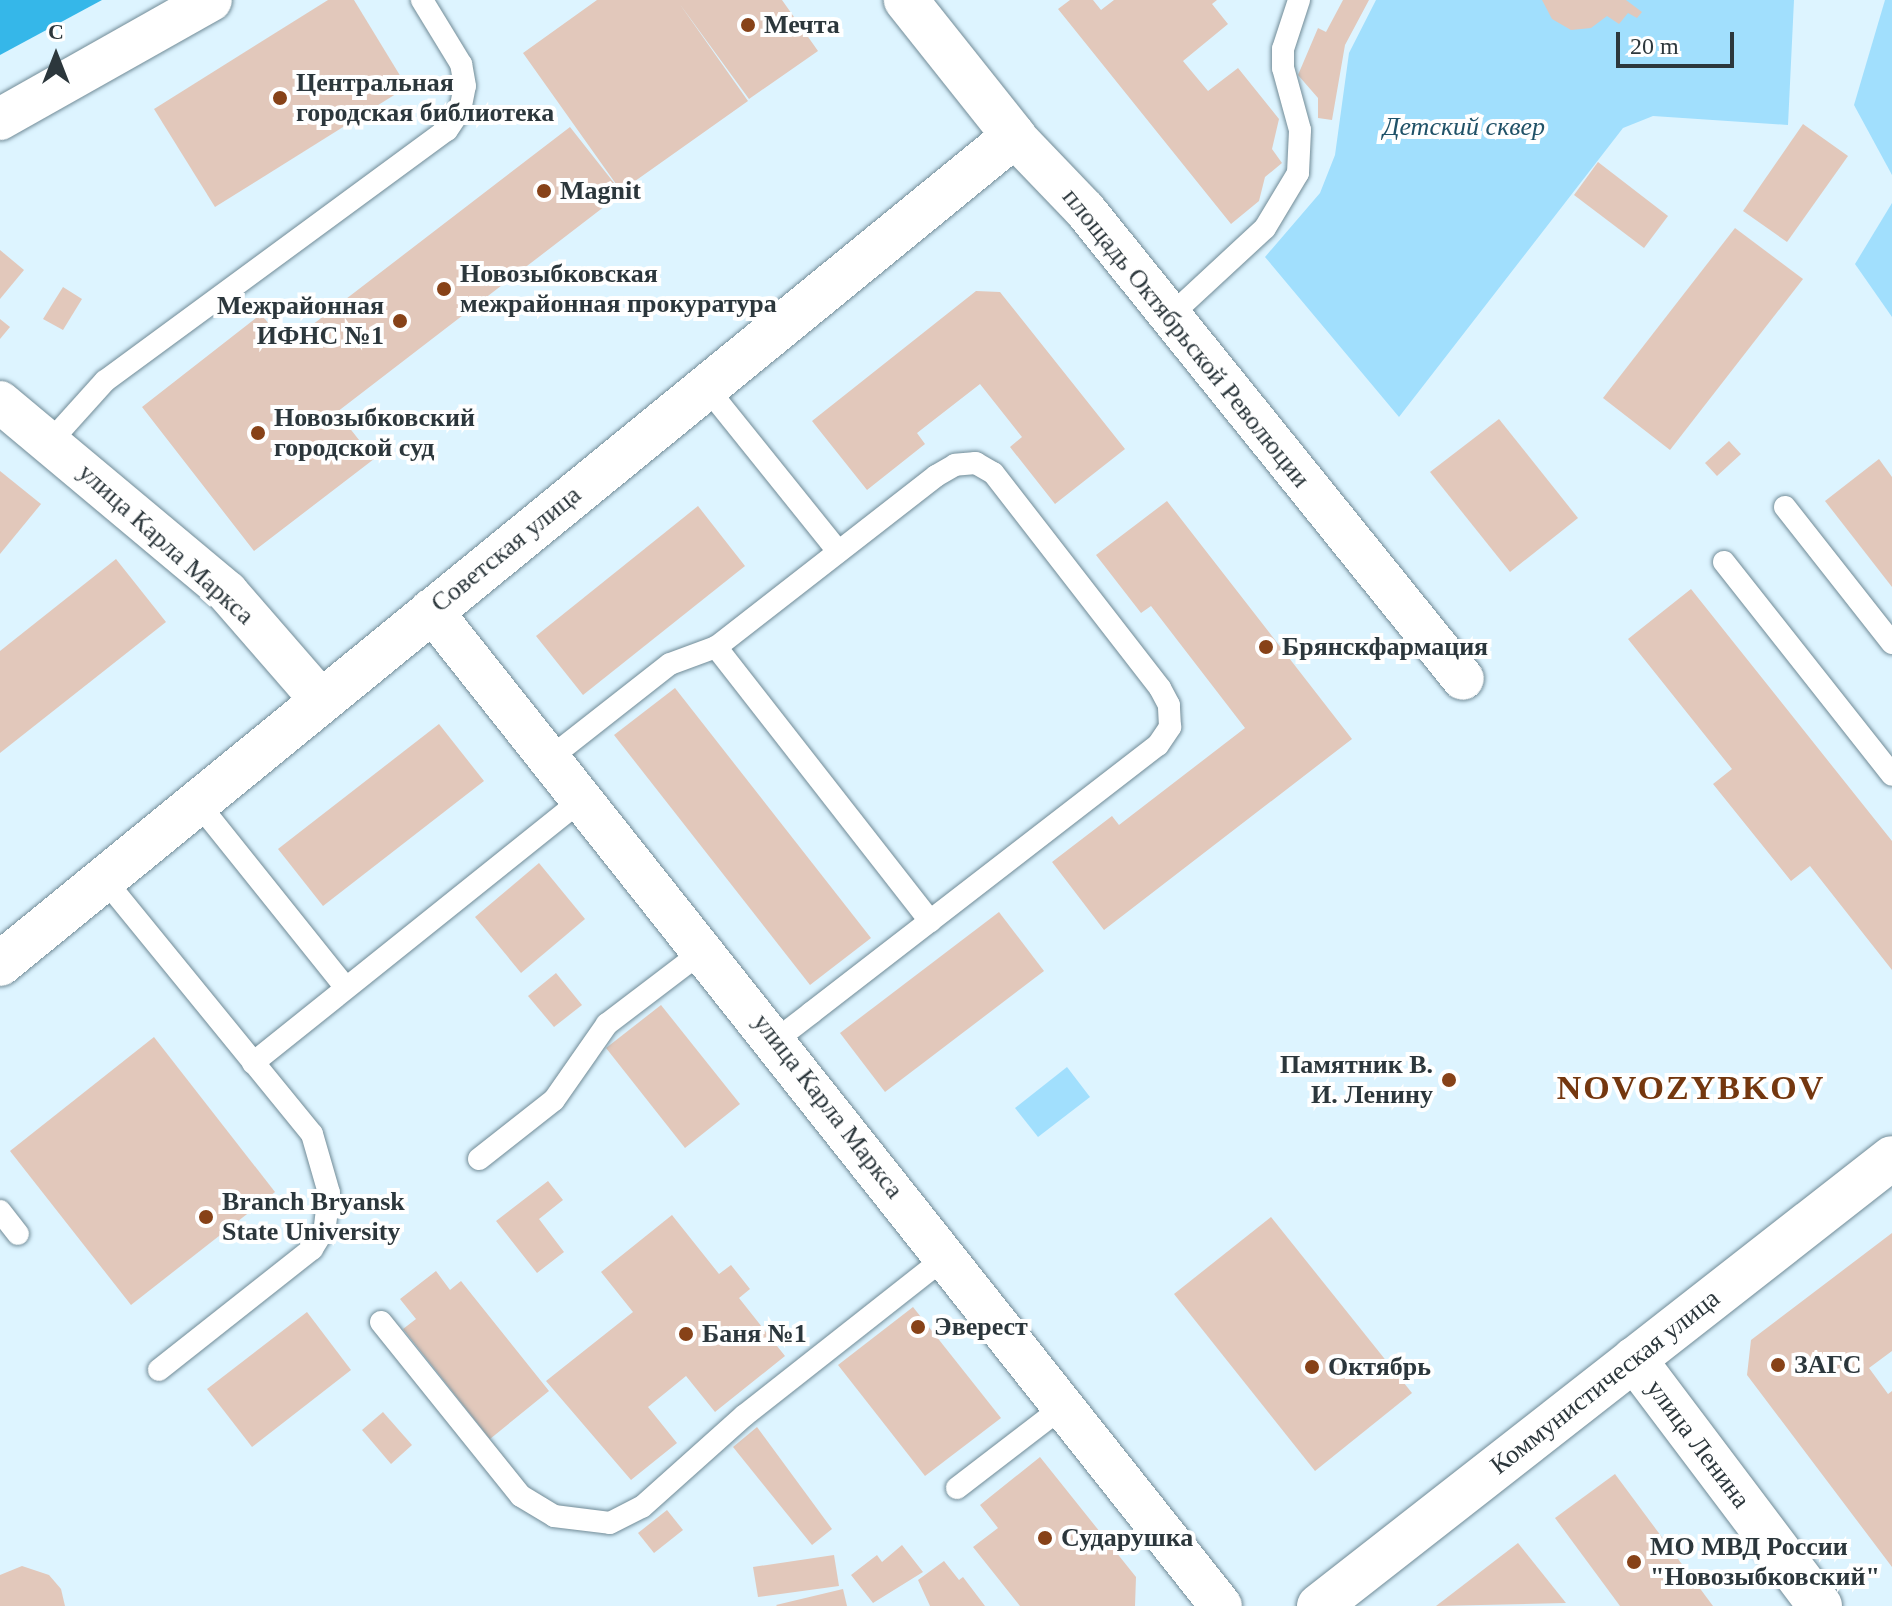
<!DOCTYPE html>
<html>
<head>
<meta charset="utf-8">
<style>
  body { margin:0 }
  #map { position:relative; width:1892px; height:1606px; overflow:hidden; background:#ddf4ff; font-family:Georgia,serif }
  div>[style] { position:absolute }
  .green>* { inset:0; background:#a1dffd }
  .water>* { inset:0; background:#35b7e9 }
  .building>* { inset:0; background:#e2c8bb }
  .roads { filter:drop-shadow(0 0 2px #718b97) drop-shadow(0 0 2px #718b97) }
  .lane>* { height:22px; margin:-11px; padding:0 11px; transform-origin:11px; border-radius:11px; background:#fff }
  .street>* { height:42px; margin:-21px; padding:0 21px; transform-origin:21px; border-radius:21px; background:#fff }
  .secondary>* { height:44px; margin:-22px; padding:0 22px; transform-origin:22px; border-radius:22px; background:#fff }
  .primary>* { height:44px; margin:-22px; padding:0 22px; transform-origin:22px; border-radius:22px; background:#fff }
  .dots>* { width:22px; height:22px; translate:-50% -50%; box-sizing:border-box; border:4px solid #fff; border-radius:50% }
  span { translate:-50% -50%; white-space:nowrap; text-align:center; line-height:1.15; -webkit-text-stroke:8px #fff; paint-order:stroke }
  .poi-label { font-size:26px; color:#2c373c; font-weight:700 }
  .left { translate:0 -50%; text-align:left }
  .right { translate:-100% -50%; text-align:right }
  .park-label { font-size:26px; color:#205268; font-style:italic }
  .street-label { font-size:26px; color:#2c373c }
  .district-label { font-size:34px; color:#74370f; font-weight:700; letter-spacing:2px }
  .north { position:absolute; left:16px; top:16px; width:80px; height:80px; -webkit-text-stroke:6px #fff; paint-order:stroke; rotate:0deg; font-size:22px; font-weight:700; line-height:32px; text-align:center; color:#2c373c }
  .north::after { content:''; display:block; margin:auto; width:28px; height:36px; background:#2c373c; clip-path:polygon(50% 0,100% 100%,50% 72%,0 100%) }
  .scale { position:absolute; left:1616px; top:32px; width:118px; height:36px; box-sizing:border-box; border:4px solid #2c373c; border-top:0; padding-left:10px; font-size:24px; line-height:28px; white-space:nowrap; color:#2c373c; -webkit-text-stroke:6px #fff; paint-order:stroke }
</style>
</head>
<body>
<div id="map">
  <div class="green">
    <i style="clip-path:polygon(1376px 0,1794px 0,1788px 125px,1653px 116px,1623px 128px,1399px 417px,1265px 257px,1320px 193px,1335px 155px,1349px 53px)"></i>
    <i style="clip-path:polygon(1885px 0,1892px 0,1892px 175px,1854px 105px)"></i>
    <i style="clip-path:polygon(1892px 203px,1892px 317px,1855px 264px)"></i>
    <i style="clip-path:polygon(1067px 1067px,1090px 1097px,1038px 1137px,1015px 1108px)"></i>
  </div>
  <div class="water">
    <i style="clip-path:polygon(0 0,102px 0,0 55px)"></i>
  </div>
  <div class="building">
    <i style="clip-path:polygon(328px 0,354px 0,407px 87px,215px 207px,154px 109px)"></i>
    <i style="clip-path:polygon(597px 0,782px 0,818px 51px,749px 99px,679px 3px,748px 101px,621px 191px,523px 53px)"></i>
    <i style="clip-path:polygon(1070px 0,1093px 0,1101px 10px,1114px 0,1217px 0,1212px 4px,1228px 24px,1183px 61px,1208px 91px,1238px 68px,1279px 119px,1272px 149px,1282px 163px,1265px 177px,1259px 201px,1231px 224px,1058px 9px)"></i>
    <i style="clip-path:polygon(1343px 0,1369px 0,1345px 45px,1332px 120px,1318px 118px,1318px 98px,1298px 75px,1318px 28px,1326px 32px)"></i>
    <i style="clip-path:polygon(1542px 0,1626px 0,1642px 12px,1637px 18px,1628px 13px,1619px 24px,1607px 16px,1591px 28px,1571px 30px,1552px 19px)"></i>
    <i style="clip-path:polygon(1803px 124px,1848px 156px,1787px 242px,1743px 211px)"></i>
    <i style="clip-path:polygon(570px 127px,622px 193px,337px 412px,374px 459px,254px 551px,142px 407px,261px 314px,286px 345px)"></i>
    <i style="clip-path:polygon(1598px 162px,1668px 216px,1644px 248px,1574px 195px)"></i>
    <i style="clip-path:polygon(1735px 228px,1803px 279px,1670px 450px,1603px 398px)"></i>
    <i style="clip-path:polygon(0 250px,24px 270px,0 299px)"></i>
    <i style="clip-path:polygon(63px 287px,82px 299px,63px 330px,43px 319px)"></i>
    <i style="clip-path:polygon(976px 291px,1000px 292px,1125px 449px,1055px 504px,1010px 447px,1022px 437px,980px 384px,917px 433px,925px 444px,867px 490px,812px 421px)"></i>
    <i style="clip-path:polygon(0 319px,10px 327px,0 339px)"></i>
    <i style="clip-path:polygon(1499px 419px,1578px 518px,1510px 572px,1430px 472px)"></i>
    <i style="clip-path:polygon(1729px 441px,1741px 454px,1717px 476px,1705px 463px)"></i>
    <i style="clip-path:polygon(1879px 459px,1892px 477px,1892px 587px,1825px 501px)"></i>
    <i style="clip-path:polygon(0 471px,41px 504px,0 554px)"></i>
    <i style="clip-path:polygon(1167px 501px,1352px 739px,1104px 930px,1052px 862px,1112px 816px,1119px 825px,1245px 728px,1151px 606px,1141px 613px,1096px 555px)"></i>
    <i style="clip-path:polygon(698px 506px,745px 566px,583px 695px,536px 636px)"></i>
    <i style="clip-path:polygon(116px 559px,166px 622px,0 753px,0 651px)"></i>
    <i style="clip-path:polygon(1691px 589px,1892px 841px,1892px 970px,1810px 866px,1791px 881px,1713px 784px,1732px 769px,1628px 639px)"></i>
    <i style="clip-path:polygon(675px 688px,871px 938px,810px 985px,614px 735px)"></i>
    <i style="clip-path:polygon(439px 724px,484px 781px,323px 906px,278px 849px)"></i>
    <i style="clip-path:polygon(539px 863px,585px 919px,521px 973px,475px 917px)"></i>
    <i style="clip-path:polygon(999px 912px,1044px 971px,885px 1092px,840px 1033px)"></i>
    <i style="clip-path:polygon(556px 973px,582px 1005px,554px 1027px,528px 996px)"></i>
    <i style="clip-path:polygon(661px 1005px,740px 1104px,685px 1148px,606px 1048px)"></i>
    <i style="clip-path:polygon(154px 1037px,275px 1192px,131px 1305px,10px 1151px)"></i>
    <i style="clip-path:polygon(548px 1181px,563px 1200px,539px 1219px,564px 1252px,537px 1273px,496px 1221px)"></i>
    <i style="clip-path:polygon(672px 1215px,719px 1274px,731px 1265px,750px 1289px,739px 1298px,785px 1356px,715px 1412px,686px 1376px,648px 1407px,677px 1443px,631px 1480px,546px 1381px,633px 1312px,601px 1272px)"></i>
    <i style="clip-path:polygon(1271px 1217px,1412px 1393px,1315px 1471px,1174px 1294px)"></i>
    <i style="clip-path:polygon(1892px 1233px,1892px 1351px,1869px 1368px,1888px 1394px,1892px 1391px,1892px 1567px,1747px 1375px,1751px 1340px)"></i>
    <i style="clip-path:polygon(436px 1271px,450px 1290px,461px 1281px,549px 1391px,490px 1439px,403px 1329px,416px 1319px,400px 1299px)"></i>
    <i style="clip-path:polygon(913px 1307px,1001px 1418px,925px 1476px,838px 1365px)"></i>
    <i style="clip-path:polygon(307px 1312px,351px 1370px,252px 1447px,207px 1389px)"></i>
    <i style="clip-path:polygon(383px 1412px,412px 1445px,391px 1464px,362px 1430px)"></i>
    <i style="clip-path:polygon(757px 1427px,832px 1529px,812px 1545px,733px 1447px)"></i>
    <i style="clip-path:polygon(1040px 1457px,1136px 1577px,1135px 1606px,1020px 1606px,973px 1547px,998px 1528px,980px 1505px)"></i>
    <i style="clip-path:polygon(1615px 1474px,1713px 1606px,1620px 1606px,1555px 1518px)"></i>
    <i style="clip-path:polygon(667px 1510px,683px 1530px,654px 1553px,638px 1533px)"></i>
    <i style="clip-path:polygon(1518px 1543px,1566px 1603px,1436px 1606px)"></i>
    <i style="clip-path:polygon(902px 1545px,923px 1572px,873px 1603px,851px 1575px,877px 1555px,882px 1562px)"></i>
    <i style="clip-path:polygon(834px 1555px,839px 1586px,758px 1597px,753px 1567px)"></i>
    <i style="clip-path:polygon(944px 1561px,959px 1580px,963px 1577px,985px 1606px,930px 1606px,918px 1580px)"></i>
    <i style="clip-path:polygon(22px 1566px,49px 1575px,61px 1589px,65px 1606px,0 1606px,0 1575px)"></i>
    <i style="clip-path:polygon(843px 1589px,847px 1606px,777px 1606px,776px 1605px)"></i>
  </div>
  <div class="roads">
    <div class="lane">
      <i style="left:1170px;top:316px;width:129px;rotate:-42.8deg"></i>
      <i style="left:1265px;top:228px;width:64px;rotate:-59deg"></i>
      <i style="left:1298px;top:173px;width:43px;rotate:-87.3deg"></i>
      <i style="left:1300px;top:130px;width:64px;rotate:-105.3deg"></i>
      <i style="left:1283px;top:68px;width:19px;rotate:-90deg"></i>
      <i style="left:1283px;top:49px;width:52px;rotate:-71.9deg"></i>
      <i style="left:706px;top:387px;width:211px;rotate:51.2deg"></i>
      <i style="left:50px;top:442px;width:82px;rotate:-48deg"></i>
      <i style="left:105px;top:381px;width:424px;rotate:-36.3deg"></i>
      <i style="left:447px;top:130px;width:23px;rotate:-56deg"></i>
      <i style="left:460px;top:111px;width:25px;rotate:-79deg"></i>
      <i style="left:465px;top:86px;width:22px;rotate:-100deg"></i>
      <i style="left:461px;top:64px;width:75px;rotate:-121.4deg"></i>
      <i style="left:1785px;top:507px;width:173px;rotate:51.8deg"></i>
      <i style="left:1724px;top:562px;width:271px;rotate:51.7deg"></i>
      <i style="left:550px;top:758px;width:152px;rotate:-38.1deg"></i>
      <i style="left:670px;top:664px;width:49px;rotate:-20.3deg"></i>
      <i style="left:197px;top:802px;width:238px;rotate:51.3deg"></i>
      <i style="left:104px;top:879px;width:329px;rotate:50.8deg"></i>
      <i style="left:312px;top:1134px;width:61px;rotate:73.9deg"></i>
      <i style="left:329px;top:1193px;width:35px;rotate:97deg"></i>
      <i style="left:325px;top:1228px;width:25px;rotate:122deg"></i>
      <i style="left:312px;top:1249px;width:195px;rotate:141.7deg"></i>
      <i style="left:776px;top:1040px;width:44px;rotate:-37.6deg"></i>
      <i style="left:811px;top:1013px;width:438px;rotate:-37.7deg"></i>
      <i style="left:1158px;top:745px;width:22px;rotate:-56deg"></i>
      <i style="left:1170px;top:727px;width:22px;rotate:-93deg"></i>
      <i style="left:1169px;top:705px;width:19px;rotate:-118deg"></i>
      <i style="left:1160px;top:688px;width:272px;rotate:-127.8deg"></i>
      <i style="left:993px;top:473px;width:20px;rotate:-150deg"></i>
      <i style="left:976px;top:463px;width:21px;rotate:175deg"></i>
      <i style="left:955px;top:465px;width:22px;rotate:150deg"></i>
      <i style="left:936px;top:476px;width:279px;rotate:142.1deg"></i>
      <i style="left:716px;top:647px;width:348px;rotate:52deg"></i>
      <i style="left:253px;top:1063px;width:422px;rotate:-38.7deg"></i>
      <i style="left:479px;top:1159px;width:95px;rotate:-38.2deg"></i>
      <i style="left:554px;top:1100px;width:93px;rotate:-55.1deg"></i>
      <i style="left:607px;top:1024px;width:122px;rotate:-37.3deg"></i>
      <i style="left:0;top:1211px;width:29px;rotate:52deg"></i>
      <i style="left:381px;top:1322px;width:223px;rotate:51.2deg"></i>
      <i style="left:521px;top:1496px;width:39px;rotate:31deg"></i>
      <i style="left:554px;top:1516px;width:56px;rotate:7.1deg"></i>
      <i style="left:610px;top:1523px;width:36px;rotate:-27deg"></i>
      <i style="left:642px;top:1507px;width:138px;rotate:-41.8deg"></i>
      <i style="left:745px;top:1415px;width:257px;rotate:-38.2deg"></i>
      <i style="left:957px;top:1488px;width:135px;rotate:-37.5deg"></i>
    </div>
    <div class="street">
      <i style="left:0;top:119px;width:242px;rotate:-29.4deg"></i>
      <i style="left:1014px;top:136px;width:103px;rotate:46.2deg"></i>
      <i style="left:1085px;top:210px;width:602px;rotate:51.13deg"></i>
      <i style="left:0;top:402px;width:296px;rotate:39.9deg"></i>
      <i style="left:227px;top:592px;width:142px;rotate:49deg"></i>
      <i style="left:431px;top:610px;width:1271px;rotate:51.58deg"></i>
    </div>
    <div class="secondary">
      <i style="left:1634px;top:1359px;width:309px;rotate:53deg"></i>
      <i style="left:1319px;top:1606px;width:727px;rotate:-38.02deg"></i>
    </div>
    <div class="primary">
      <i style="left:0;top:964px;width:1309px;rotate:-39.23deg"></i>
      <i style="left:1014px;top:136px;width:174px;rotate:-128.5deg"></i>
    </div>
  </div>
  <div class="dots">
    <i style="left:748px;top:25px;background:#874218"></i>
    <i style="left:280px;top:98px;background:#874218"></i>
    <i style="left:544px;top:191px;background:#874218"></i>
    <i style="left:444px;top:289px;background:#874218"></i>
    <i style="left:400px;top:321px;background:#874218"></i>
    <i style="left:258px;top:433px;background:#874218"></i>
    <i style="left:1266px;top:647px;background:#874218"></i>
    <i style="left:1449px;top:1080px;background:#874218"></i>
    <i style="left:206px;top:1217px;background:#874218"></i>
    <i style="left:918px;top:1327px;background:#874218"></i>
    <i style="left:686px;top:1334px;background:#874218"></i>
    <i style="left:1778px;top:1365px;background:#874218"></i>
    <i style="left:1312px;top:1367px;background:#874218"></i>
    <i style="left:1045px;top:1538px;background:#874218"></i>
    <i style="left:1634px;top:1562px;background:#874218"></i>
  </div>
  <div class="poi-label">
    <span class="left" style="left:764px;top:25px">Мечта</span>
    <span class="left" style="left:296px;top:98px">Центральная<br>городская библиотека</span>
    <span class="left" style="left:560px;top:191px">Magnit</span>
    <span class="left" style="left:460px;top:289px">Новозыбковская<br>межрайонная прокуратура</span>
    <span class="right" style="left:384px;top:321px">Межрайонная<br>ИФНС №1</span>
    <span class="left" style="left:274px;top:433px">Новозыбковский<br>городской суд</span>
    <span class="left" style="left:1282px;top:647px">Брянскфармация</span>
    <span class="right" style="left:1433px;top:1080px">Памятник В.<br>И. Ленину</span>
    <span class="left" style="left:222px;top:1217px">Branch Bryansk<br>State University</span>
    <span class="left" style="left:934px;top:1327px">Эверест</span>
    <span class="left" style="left:702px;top:1334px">Баня №1</span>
    <span class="left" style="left:1794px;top:1365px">ЗАГС</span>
    <span class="left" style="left:1328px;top:1367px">Октябрь</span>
    <span class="left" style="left:1061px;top:1538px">Сударушка</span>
    <span class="left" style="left:1650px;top:1562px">МО МВД России<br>"Новозыбковский"</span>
  </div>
  <div class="park-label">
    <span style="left:1464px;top:127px">Детский сквер</span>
  </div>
  <div class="street-label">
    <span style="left:1186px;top:338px;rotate:51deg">площадь Октябрьской Революции</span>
    <span style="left:166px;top:544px;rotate:42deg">улица Карла Маркса</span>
    <span style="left:506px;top:549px;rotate:-39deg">Советская улица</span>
    <span style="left:828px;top:1106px;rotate:52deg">улица Карла Маркса</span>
    <span style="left:1605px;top:1382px;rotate:-38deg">Коммунистическая улица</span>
    <span style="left:1698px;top:1444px;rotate:53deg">улица Ленина</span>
  </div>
  <div class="district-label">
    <span style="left:1691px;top:1088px">NOVOZYBKOV</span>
  </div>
  <div class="north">С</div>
  <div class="scale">20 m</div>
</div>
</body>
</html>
